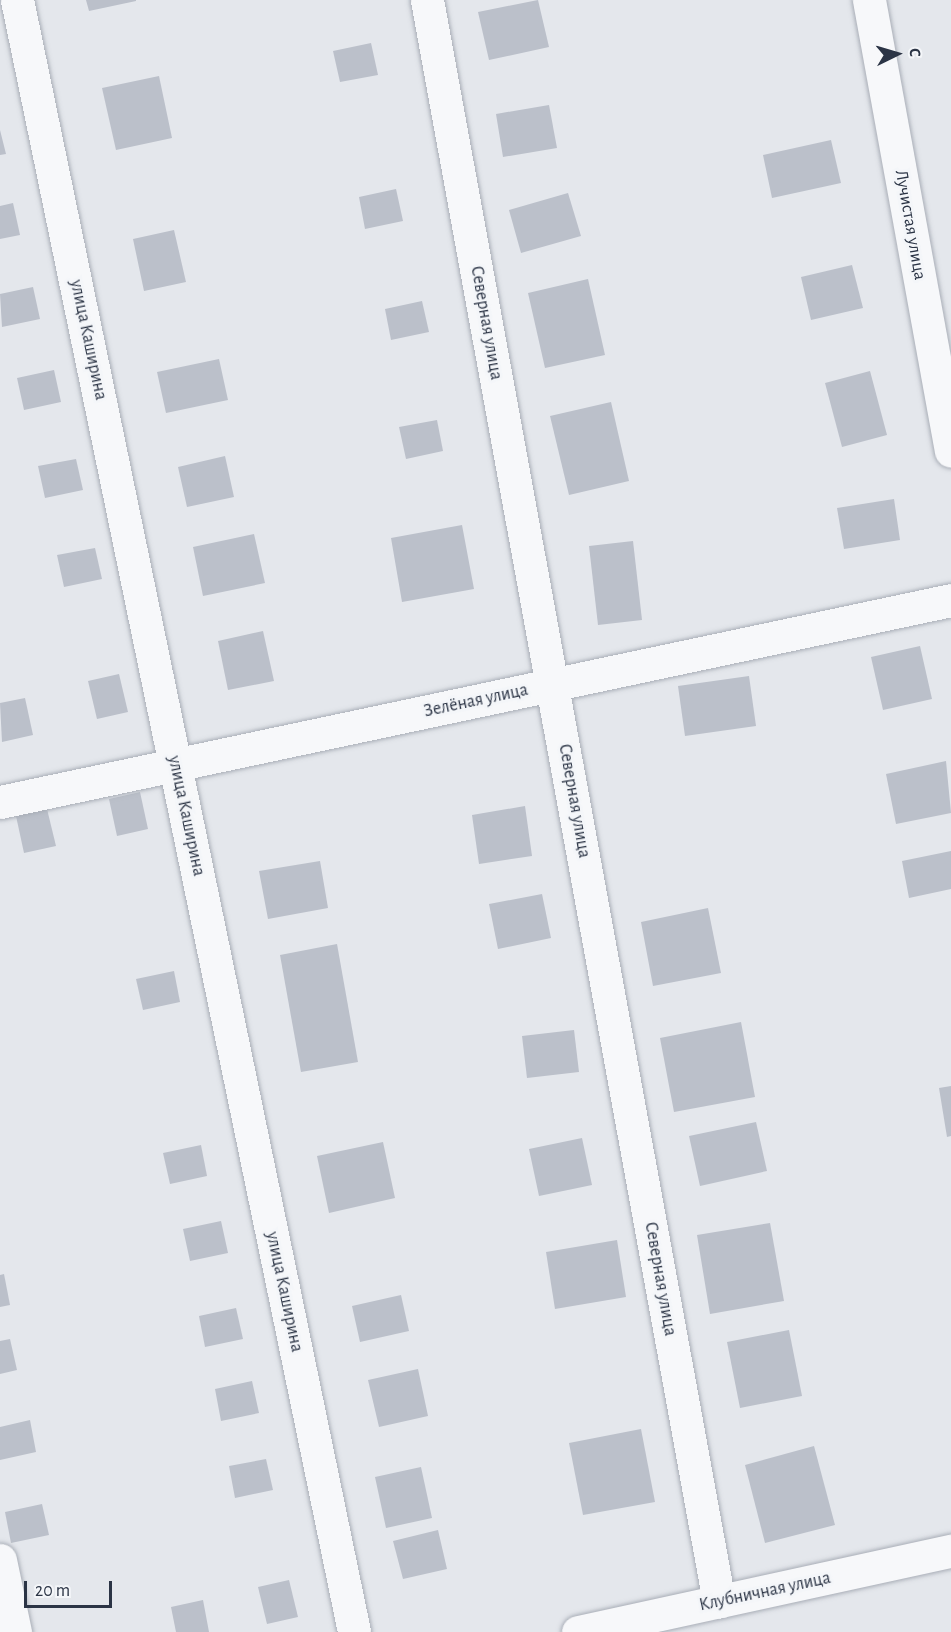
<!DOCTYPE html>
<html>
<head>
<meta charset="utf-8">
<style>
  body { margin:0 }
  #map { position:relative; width:951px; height:1632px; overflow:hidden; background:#e4e7ec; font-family:"Alegreya Sans",sans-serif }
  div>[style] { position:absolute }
  .building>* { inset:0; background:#bbc0ca }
  .roads { filter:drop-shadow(0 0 2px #a9aeb7) drop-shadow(0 0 2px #a9aeb7) }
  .minor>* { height:33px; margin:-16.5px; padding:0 16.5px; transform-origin:16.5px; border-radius:16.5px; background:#f7f8fa }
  span { translate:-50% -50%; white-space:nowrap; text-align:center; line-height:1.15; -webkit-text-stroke:6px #f4f6f9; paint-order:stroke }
  .street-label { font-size:18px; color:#2b3445 }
  .north { position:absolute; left:867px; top:24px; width:60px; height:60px; -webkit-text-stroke:4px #f4f6f9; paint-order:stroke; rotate:85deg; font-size:16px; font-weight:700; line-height:24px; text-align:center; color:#2b3445 }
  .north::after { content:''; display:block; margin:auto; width:21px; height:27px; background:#2b3445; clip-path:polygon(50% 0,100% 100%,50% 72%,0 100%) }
  .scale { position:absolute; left:24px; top:1581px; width:88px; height:27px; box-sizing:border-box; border:3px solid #2b3445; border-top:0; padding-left:8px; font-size:18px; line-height:21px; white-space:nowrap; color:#2b3445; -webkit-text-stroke:4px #f4f6f9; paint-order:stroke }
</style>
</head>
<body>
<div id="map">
  <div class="building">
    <i style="clip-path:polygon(86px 0,136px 0,136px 1px,89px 11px)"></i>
    <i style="clip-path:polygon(538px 0,549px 47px,489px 60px,478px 12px)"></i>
    <i style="clip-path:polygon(371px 43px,378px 75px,340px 82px,333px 51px)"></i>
    <i style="clip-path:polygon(159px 76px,172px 138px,116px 150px,102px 88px)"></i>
    <i style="clip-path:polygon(549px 105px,557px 148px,503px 157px,496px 114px)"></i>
    <i style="clip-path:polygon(0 130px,6px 154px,0 155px)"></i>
    <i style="clip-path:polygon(831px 140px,841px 183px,772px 198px,763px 155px)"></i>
    <i style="clip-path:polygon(396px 189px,403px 221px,365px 229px,359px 197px)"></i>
    <i style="clip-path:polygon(568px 193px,581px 236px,521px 253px,509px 210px)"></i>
    <i style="clip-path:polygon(13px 203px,20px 235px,0 239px,0 206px)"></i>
    <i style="clip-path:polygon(174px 230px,186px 282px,144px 291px,133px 239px)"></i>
    <i style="clip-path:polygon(852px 265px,863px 308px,811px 320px,801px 277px)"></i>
    <i style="clip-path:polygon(588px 279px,605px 355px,545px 368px,528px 293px)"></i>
    <i style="clip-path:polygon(33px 287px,40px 319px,2px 327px,0 294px)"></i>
    <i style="clip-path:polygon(422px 301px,429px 332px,391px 340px,385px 309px)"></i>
    <i style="clip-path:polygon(219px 359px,228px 400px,166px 413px,157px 372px)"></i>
    <i style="clip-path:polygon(54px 370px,61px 402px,24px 410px,17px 378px)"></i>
    <i style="clip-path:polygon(870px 371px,887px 435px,842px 447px,825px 383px)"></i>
    <i style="clip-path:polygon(611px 402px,629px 481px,569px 495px,550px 416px)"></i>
    <i style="clip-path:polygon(437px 420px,443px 451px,406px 459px,399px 427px)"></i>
    <i style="clip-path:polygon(225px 456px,234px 497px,187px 507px,178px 467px)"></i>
    <i style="clip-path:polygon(76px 459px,83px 490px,45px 498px,38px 466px)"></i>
    <i style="clip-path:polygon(894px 499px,900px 540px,844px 549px,837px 508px)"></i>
    <i style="clip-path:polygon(462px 525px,474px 589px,402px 602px,391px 538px)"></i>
    <i style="clip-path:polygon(254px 534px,265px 583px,203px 596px,193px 547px)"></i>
    <i style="clip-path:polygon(633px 541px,642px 620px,598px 625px,589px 546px)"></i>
    <i style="clip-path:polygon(95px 548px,102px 579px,64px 587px,57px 555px)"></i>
    <i style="clip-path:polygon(263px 631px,274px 681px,228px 690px,218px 641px)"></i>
    <i style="clip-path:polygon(920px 646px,932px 699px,883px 710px,871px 657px)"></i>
    <i style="clip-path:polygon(119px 674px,128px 712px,97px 719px,88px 681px)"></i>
    <i style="clip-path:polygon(749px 676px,756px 726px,685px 736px,678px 686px)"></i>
    <i style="clip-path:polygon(25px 698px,33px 735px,2px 742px,0 703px)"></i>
    <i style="clip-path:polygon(946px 761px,951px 813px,896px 824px,886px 774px)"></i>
    <i style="clip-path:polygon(140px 792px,148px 829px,117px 836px,109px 799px)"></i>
    <i style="clip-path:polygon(525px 806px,532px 856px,479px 864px,472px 815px)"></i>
    <i style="clip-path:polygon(47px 809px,56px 846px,24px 853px,16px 816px)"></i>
    <i style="clip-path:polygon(951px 851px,951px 889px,909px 898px,902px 861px)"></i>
    <i style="clip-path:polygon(320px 861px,328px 908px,268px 919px,259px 871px)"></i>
    <i style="clip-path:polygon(542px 894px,551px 938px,498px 949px,489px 904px)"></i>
    <i style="clip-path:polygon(708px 908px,721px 973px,653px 986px,641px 922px)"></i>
    <i style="clip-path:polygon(337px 944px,358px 1062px,301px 1072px,280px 955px)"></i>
    <i style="clip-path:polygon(174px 971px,180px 1002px,143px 1010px,136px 979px)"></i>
    <i style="clip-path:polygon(741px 1022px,755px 1097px,674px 1112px,660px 1038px)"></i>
    <i style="clip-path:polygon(574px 1030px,579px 1072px,527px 1078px,522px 1036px)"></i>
    <i style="clip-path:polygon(951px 1086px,951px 1136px,947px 1137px,939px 1088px)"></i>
    <i style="clip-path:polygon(756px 1122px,767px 1171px,700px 1186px,689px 1136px)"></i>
    <i style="clip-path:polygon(582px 1138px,592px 1185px,539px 1196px,529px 1149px)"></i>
    <i style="clip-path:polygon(383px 1142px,395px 1198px,329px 1213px,317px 1156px)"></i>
    <i style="clip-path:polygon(201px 1145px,207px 1176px,170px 1184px,163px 1153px)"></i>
    <i style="clip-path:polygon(221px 1221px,228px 1253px,190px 1261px,183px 1229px)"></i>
    <i style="clip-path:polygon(770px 1223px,784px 1301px,710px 1314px,697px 1235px)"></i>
    <i style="clip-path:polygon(617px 1240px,626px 1297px,555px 1309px,546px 1252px)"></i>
    <i style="clip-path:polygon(4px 1274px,10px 1305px,0 1307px,0 1275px)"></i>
    <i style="clip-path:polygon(401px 1295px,409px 1331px,360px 1342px,352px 1306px)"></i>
    <i style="clip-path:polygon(236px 1308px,243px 1339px,205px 1347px,199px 1316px)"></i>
    <i style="clip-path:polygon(789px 1330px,802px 1396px,740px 1408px,727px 1342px)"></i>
    <i style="clip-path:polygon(10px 1339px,17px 1370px,0 1374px,0 1341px)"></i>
    <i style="clip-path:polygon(418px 1369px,428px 1416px,379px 1427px,368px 1380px)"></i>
    <i style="clip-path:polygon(252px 1381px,259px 1413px,221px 1421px,215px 1389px)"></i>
    <i style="clip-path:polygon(30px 1420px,36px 1452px,0 1460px,0 1427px)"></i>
    <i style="clip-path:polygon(641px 1429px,655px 1502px,583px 1515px,569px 1443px)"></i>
    <i style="clip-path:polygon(814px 1446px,835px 1525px,765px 1543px,745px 1465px)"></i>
    <i style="clip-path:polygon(266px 1459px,273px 1490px,235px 1498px,229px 1466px)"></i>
    <i style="clip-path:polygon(421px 1467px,432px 1518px,386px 1528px,375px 1477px)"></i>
    <i style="clip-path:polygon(42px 1504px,49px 1535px,11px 1543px,5px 1512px)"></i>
    <i style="clip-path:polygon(438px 1530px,447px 1569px,403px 1579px,393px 1541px)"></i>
    <i style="clip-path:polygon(289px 1580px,298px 1617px,267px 1624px,258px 1587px)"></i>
    <i style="clip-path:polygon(203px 1600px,209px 1632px,176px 1632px,171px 1607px)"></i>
  </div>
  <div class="roads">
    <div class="minor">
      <i style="left:17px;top:0;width:1666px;rotate:78.33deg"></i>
      <i style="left:427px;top:0;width:1628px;rotate:79.67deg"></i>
      <i style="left:869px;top:0;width:458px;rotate:79.7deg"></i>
      <i style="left:0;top:802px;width:972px;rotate:-11.99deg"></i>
      <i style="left:0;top:1560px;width:74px;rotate:78.2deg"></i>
      <i style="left:578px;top:1632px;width:382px;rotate:-12.3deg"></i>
    </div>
  </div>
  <div class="street-label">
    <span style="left:910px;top:225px;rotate:80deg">Лучистая улица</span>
    <span style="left:486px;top:323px;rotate:80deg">Северная улица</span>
    <span style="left:88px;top:340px;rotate:78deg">улица Каширина</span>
    <span style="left:476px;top:701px;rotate:-12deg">Зелёная улица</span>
    <span style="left:574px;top:801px;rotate:80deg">Северная улица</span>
    <span style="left:186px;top:816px;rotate:78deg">улица Каширина</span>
    <span style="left:660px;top:1279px;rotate:80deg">Северная улица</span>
    <span style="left:284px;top:1292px;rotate:78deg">улица Каширина</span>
    <span style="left:765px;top:1592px;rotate:-12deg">Клубничная улица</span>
  </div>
  <div class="north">С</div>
  <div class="scale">20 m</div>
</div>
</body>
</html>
